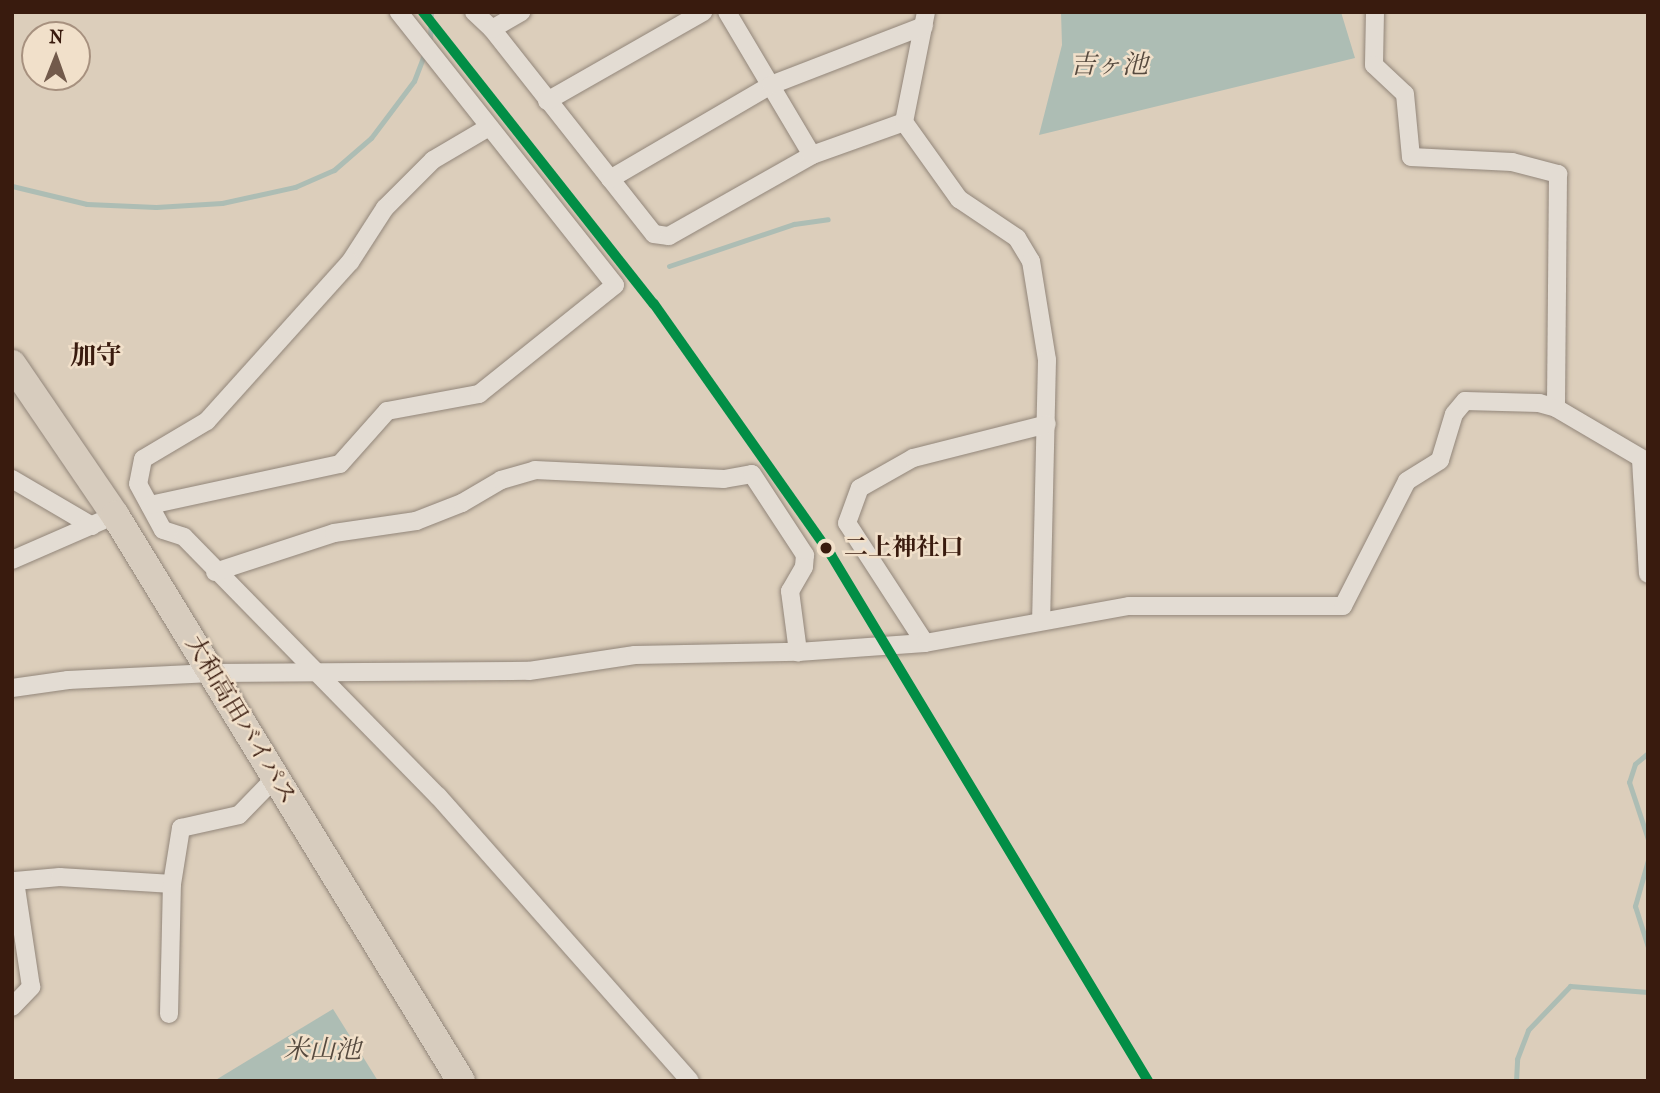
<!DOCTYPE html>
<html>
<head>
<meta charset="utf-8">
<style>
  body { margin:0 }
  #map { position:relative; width:1660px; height:1093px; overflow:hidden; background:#dccebb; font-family:"IM FELL French Canon","Noto Serif JP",serif }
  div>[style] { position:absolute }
  .water>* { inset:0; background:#adbdb4 }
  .stream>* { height:5px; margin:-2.5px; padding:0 2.5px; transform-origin:2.5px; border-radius:2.5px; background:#adbdb4 }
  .roads { filter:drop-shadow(0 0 2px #92867a) drop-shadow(0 0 2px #92867a) }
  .minor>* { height:18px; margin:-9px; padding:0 9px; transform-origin:9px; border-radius:9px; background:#e3dcd3 }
  .trunk>* { height:28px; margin:-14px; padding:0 14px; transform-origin:14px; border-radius:14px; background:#d7ccbe }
  .rail-1>* { height:10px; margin:-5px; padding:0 5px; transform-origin:5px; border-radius:5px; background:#028e46 }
  .dots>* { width:19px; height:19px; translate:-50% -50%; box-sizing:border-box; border:4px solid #f1e0ca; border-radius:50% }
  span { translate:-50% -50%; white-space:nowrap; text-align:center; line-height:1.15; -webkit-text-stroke:5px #f1e0ca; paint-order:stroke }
  .stop-label { font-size:24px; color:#391b0e; font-weight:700 }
  .left { translate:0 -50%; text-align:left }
  .street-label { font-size:24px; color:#391b0e }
  .water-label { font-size:26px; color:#564a3f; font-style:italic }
  .neighbourhood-label { font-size:26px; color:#391b0e; font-weight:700 }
  .frame { position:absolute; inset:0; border:14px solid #391b0e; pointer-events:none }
  .north { position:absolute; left:21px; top:21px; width:70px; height:70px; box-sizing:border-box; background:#f1e0ca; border:2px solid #a7917f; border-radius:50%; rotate:1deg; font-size:19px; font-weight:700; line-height:28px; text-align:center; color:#391b0e }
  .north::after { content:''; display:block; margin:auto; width:24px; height:32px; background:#725a4b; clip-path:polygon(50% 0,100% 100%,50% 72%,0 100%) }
</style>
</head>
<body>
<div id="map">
  <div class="water">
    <i style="clip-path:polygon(1061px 12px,1341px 12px,1355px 58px,1039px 135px,1062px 45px)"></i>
    <i style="clip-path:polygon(333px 1009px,378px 1081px,214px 1081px)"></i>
  </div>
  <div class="stream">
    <i style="left:430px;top:41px;width:29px;rotate:-88deg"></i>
    <i style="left:12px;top:186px;width:77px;rotate:13.5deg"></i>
    <i style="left:87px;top:204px;width:69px;rotate:2.5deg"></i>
    <i style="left:156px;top:207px;width:66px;rotate:-3.5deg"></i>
    <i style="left:222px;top:203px;width:75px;rotate:-12.4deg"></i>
    <i style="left:295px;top:187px;width:43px;rotate:-23.6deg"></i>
    <i style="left:334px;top:170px;width:49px;rotate:-40.9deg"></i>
    <i style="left:371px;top:138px;width:71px;rotate:-53deg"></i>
    <i style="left:414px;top:81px;width:30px;rotate:-69deg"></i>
    <i style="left:669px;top:266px;width:132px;rotate:-18.6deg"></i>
    <i style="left:794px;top:224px;width:34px;rotate:-8deg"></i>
    <i style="left:1648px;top:753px;width:17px;rotate:140deg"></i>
    <i style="left:1635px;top:764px;width:19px;rotate:108deg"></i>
    <i style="left:1629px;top:782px;width:60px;rotate:71.6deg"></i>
    <i style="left:1648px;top:860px;width:48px;rotate:105.8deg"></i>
    <i style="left:1635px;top:906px;width:43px;rotate:72.4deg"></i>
    <i style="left:1516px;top:1081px;width:22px;rotate:-87deg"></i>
    <i style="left:1517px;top:1059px;width:31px;rotate:-69deg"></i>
    <i style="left:1528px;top:1030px;width:61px;rotate:-46.3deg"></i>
    <i style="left:1570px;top:986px;width:78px;rotate:4.4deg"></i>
  </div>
  <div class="roads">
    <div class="minor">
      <i style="left:474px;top:12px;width:25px;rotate:43deg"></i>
      <i style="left:492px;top:29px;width:261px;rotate:51.7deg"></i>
      <i style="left:654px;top:234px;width:15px;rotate:8deg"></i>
      <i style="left:669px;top:236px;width:164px;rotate:-29.5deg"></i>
      <i style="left:812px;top:155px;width:98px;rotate:-19.7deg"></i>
      <i style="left:727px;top:12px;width:166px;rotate:59.3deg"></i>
      <i style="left:926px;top:12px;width:112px;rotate:101.3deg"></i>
      <i style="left:904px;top:122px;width:95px;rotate:54.5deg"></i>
      <i style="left:959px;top:199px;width:70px;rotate:33.9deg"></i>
      <i style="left:1017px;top:238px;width:27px;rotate:59deg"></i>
      <i style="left:1031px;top:261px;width:100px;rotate:80.8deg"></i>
      <i style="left:1047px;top:360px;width:260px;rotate:91.3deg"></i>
      <i style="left:1375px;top:12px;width:53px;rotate:91.1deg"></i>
      <i style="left:1374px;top:65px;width:42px;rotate:43.1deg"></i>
      <i style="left:1405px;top:94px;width:63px;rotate:84.6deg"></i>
      <i style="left:1411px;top:157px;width:101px;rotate:2.8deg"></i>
      <i style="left:1512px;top:162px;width:48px;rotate:14.6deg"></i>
      <i style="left:1558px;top:174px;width:234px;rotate:90.5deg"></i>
      <i style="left:492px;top:29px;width:34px;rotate:-30deg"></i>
      <i style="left:547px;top:101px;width:180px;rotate:-29.7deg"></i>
      <i style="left:489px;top:127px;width:65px;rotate:149.5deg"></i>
      <i style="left:433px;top:160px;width:68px;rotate:135deg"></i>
      <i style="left:385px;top:208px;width:64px;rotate:122.9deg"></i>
      <i style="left:350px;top:262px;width:214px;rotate:132deg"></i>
      <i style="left:207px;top:421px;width:74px;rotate:149.3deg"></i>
      <i style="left:143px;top:459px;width:25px;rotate:101deg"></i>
      <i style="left:138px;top:484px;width:52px;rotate:61.5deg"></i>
      <i style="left:163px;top:530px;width:22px;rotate:18deg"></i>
      <i style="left:184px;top:537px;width:363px;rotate:45.6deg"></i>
      <i style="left:438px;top:796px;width:380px;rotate:48.5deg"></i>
      <i style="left:610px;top:179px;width:186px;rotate:-30.3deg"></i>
      <i style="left:771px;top:85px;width:164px;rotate:-21.1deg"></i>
      <i style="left:1641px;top:460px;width:114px;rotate:86.5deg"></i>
      <i style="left:12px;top:479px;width:93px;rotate:30.4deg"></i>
      <i style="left:150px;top:505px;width:194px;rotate:-12.2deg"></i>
      <i style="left:340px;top:464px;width:71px;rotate:-48.4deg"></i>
      <i style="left:387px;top:411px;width:94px;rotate:-10.5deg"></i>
      <i style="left:479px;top:394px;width:174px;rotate:-38.7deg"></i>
      <i style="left:615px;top:285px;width:348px;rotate:-128.4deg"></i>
      <i style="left:12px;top:560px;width:112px;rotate:-23.6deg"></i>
      <i style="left:215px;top:572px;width:125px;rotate:-18.1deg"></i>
      <i style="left:334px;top:533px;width:83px;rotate:-8.3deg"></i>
      <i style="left:416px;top:521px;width:49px;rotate:-21.4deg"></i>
      <i style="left:462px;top:503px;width:45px;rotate:-30.5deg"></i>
      <i style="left:501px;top:480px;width:35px;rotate:-16deg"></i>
      <i style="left:535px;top:470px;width:189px;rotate:2.7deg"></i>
      <i style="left:724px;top:479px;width:28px;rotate:-10deg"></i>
      <i style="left:752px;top:474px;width:97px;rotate:56.8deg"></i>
      <i style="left:805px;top:555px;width:12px;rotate:95deg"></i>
      <i style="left:804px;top:567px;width:28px;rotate:120deg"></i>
      <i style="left:790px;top:591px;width:62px;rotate:82.5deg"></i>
      <i style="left:925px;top:643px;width:143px;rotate:-123deg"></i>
      <i style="left:847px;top:523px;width:37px;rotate:-70deg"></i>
      <i style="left:860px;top:488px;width:61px;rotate:-29.5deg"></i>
      <i style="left:913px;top:458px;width:138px;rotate:-14.2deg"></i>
      <i style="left:12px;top:688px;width:57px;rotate:-8.1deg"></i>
      <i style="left:68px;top:680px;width:144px;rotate:-2.8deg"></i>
      <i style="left:212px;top:673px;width:317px;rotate:-0.4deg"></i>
      <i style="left:529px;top:671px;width:107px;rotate:-8.6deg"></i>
      <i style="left:635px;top:655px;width:163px;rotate:-1.1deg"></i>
      <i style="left:798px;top:652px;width:127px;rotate:-4.1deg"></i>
      <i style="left:925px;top:643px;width:207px;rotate:-10.3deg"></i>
      <i style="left:1129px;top:606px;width:214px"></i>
      <i style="left:1343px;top:606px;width:140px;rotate:-62.9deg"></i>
      <i style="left:1407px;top:481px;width:39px;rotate:-32deg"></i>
      <i style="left:1440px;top:460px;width:48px;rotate:-73.1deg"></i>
      <i style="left:1454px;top:414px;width:17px;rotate:-50deg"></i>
      <i style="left:1465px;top:401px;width:74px;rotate:1.5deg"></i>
      <i style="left:1539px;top:403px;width:18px;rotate:16deg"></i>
      <i style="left:1556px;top:408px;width:107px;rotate:30.4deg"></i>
      <i style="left:12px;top:1007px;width:28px;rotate:-46deg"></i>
      <i style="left:31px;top:987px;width:107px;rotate:-98.6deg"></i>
      <i style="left:15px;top:881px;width:45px;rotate:-5.1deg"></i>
      <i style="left:60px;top:877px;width:112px;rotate:3.6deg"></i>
      <i style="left:169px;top:1014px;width:130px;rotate:-88.7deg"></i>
      <i style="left:172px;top:884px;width:57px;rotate:-80.9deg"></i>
      <i style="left:181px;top:828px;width:59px;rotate:-12.6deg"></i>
      <i style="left:239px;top:815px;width:53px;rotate:-45.8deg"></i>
    </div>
    <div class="trunk">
      <i style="left:12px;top:364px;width:183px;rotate:55.7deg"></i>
      <i style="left:115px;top:515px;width:663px;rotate:58.56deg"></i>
    </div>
  </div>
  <div class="rail-1">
    <i style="left:423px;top:12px;width:372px;rotate:51.7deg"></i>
    <i style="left:654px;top:304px;width:307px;rotate:54.8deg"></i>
    <i style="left:831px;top:555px;width:614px;rotate:58.92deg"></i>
  </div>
  <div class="dots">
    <i style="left:826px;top:548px;background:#391b0e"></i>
  </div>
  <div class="stop-label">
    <span class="left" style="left:844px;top:548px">二上神社口</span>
  </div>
  <div class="street-label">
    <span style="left:241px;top:720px;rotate:59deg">大和高田バイパス</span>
  </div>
  <div class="water-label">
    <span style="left:1109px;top:65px">吉ヶ池</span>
    <span style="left:322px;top:1050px">米山池</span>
  </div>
  <div class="neighbourhood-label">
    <span style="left:96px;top:356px">加守</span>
  </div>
  <div class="frame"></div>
  <div class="north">N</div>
</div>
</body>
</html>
